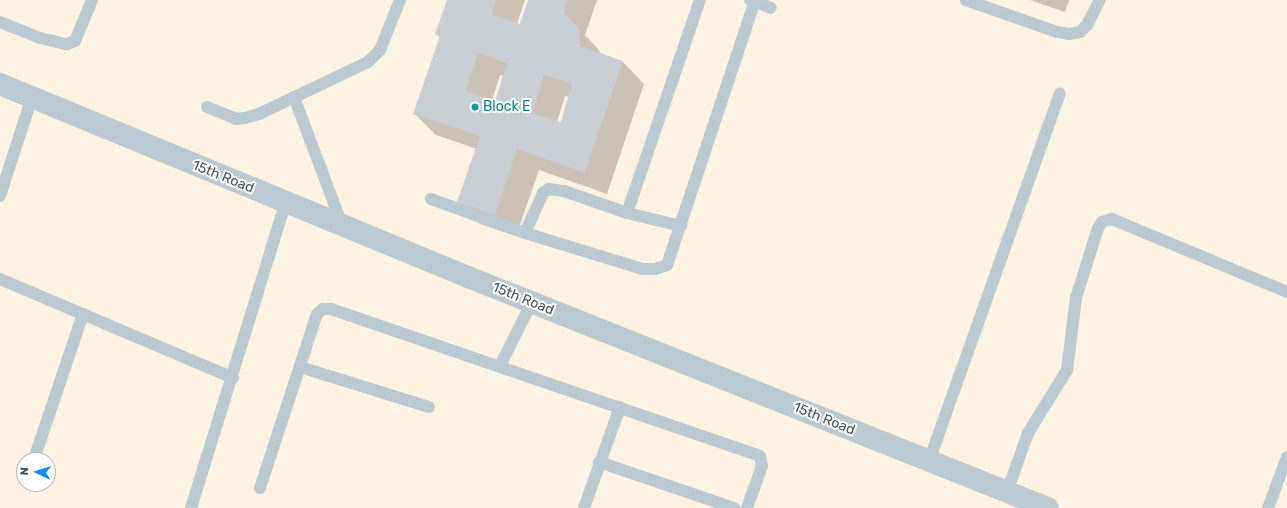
<!DOCTYPE html>
<html>
<head>
<meta charset="utf-8">
<style>
  body { margin:0 }
  #map { position:relative; width:1287px; height:508px; overflow:hidden; background:#f0eded; font-family:Rubik,sans-serif }
  div>[style] { position:absolute }
  .commercial>* { inset:0; background:#fef2e3 }
  .shadow>* { inset:0; background:#0003 }
  .building>* { inset:0; background:#c8ced3 }
  .service>* { height:12px; margin:-6px; padding:0 6px; transform-origin:6px; border-radius:6px; background:#bbcad1 }
  .minor>* { height:22px; margin:-11px; padding:0 11px; transform-origin:11px; border-radius:11px; background:#bbcad1 }
  .dots>* { width:11px; height:11px; translate:-50% -50%; box-sizing:border-box; border:2px solid #fff; border-radius:50% }
  span { translate:-50% -50%; white-space:nowrap; text-align:center; line-height:1.15; -webkit-text-stroke:4px #fff; paint-order:stroke }
  .culture-label { font-size:14px; color:#0d838f }
  .left { translate:0 -50%; text-align:left }
  .street-label { font-size:14px; color:#43545c }
  .north { position:absolute; left:16px; top:452px; width:40px; height:40px; box-sizing:border-box; background:#fff; border:1px solid #b4bbbe; border-radius:50%; rotate:274deg; font-size:11px; font-weight:700; line-height:16px; text-align:center; color:#43545c }
  .north::after { content:''; display:block; margin:auto; width:14px; height:18px; background:#058cf2; clip-path:polygon(50% 0,100% 100%,50% 72%,0 100%) }
</style>
</head>
<body>
<div id="map">
  <div class="commercial">
    <i style="clip-path:polygon(evenodd,0 0,1287px 0,1287px 508px,0 508px,0 0,24px 460px,48px 460px,48px 484px,24px 484px,24px 460px)"></i>
  </div>
  <div class="shadow">
    <i style="clip-path:polygon(evenodd,448px 0,525px 0,517px 24px,521px 26px,529px 0,597px 0,585px 35px,599px 50px,600px 54px,623px 62px,644px 84px,607px 194px,539px 170px,516px 236px,480px 224px,458px 202px,477px 149px,436px 135px,414px 113px,440px 37px,436px 34px,448px 0,500px 75px,504px 76px,495px 102px,492px 101px,500px 75px,448px 0,565px 96px,569px 97px,561px 123px,557px 122px,565px 96px)"></i>
    <i style="clip-path:polygon(1030px 0,1069px 0,1065px 12px)"></i>
  </div>
  <div class="building">
    <i style="clip-path:polygon(evenodd,447px 0,496px 0,492px 15px,520px 24px,528px 0,568px 0,564px 13px,578px 27px,580px 46px,623px 61px,585px 173px,517px 149px,495px 215px,457px 202px,480px 136px,413px 114px,440px 36px,435px 34px,447px 0,478px 53px,507px 63px,495px 101px,466px 91px,478px 53px,447px 0,544px 75px,572px 84px,561px 122px,532px 113px,544px 75px)"></i>
  </div>
  <div class="service">
    <i style="left:750px;top:0;width:22px;rotate:21deg"></i>
    <i style="left:966px;top:0;width:96px;rotate:19.4deg"></i>
    <i style="left:1057px;top:32px;width:12px;rotate:9deg"></i>
    <i style="left:1069px;top:34px;width:11px;rotate:-10deg"></i>
    <i style="left:1080px;top:32px;width:10px;rotate:-45deg"></i>
    <i style="left:1087px;top:25px;width:28px;rotate:-63deg"></i>
    <i style="left:0;top:22px;width:43px;rotate:21.8deg"></i>
    <i style="left:40px;top:38px;width:28px;rotate:13deg"></i>
    <i style="left:67px;top:44px;width:9px;rotate:-21deg"></i>
    <i style="left:75px;top:41px;width:44px;rotate:-67.5deg"></i>
    <i style="left:294px;top:97px;width:137px;rotate:69.4deg"></i>
    <i style="left:207px;top:107px;width:31px;rotate:22deg"></i>
    <i style="left:236px;top:119px;width:9px;rotate:-6deg"></i>
    <i style="left:245px;top:118px;width:15px;rotate:-16deg"></i>
    <i style="left:259px;top:114px;width:121px;rotate:-25.5deg"></i>
    <i style="left:368px;top:62px;width:17px;rotate:-45deg"></i>
    <i style="left:380px;top:50px;width:54px;rotate:-68.2deg"></i>
    <i style="left:0;top:196px;width:104px;rotate:-72.1deg"></i>
    <i style="left:431px;top:199px;width:100px;rotate:19.9deg"></i>
    <i style="left:525px;top:233px;width:123px;rotate:17deg"></i>
    <i style="left:643px;top:269px;width:12px"></i>
    <i style="left:655px;top:269px;width:13px;rotate:-18deg"></i>
    <i style="left:667px;top:265px;width:279px;rotate:-71.6deg"></i>
    <i style="left:627px;top:213px;width:225px;rotate:-71.1deg"></i>
    <i style="left:525px;top:233px;width:44px;rotate:-65.8deg"></i>
    <i style="left:543px;top:193px;width:7px;rotate:-34deg"></i>
    <i style="left:549px;top:189px;width:15px;rotate:8deg"></i>
    <i style="left:564px;top:191px;width:67px;rotate:19.2deg"></i>
    <i style="left:627px;top:213px;width:56px;rotate:13.5deg"></i>
    <i style="left:0;top:279px;width:253px;rotate:23deg"></i>
    <i style="left:500px;top:366px;width:72px;rotate:-63.4deg"></i>
    <i style="left:300px;top:367px;width:135px;rotate:17.2deg"></i>
    <i style="left:36px;top:453px;width:147px;rotate:-71.3deg"></i>
    <i style="left:929px;top:461px;width:390px;rotate:-70.4deg"></i>
    <i style="left:599px;top:462px;width:143px;rotate:18.8deg"></i>
    <i style="left:260px;top:488px;width:183px;rotate:-71.9deg"></i>
    <i style="left:317px;top:314px;width:8px;rotate:-40deg"></i>
    <i style="left:323px;top:309px;width:8px"></i>
    <i style="left:331px;top:309px;width:453px;rotate:18.9deg"></i>
    <i style="left:760px;top:456px;width:10px;rotate:79deg"></i>
    <i style="left:762px;top:466px;width:45px;rotate:109.7deg"></i>
    <i style="left:1007px;top:492px;width:63px;rotate:-70.4deg"></i>
    <i style="left:1028px;top:433px;width:74px;rotate:-58.2deg"></i>
    <i style="left:1067px;top:370px;width:73px;rotate:-82.9deg"></i>
    <i style="left:1076px;top:298px;width:73px;rotate:-72.6deg"></i>
    <i style="left:1098px;top:228px;width:7px;rotate:-56deg"></i>
    <i style="left:1102px;top:222px;width:10px;rotate:-17deg"></i>
    <i style="left:1112px;top:219px;width:8px;rotate:23deg"></i>
    <i style="left:1119px;top:222px;width:182px;rotate:22.6deg"></i>
    <i style="left:191px;top:508px;width:320px;rotate:-72.8deg"></i>
    <i style="left:584px;top:508px;width:107px;rotate:-70.4deg"></i>
    <i style="left:1268px;top:508px;width:54px;rotate:-69.6deg"></i>
  </div>
  <div class="minor">
    <i style="left:0;top:84px;width:506px;rotate:22.41deg"></i>
    <i style="left:468px;top:277px;width:624px;rotate:21.72deg"></i>
  </div>
  <div class="dots">
    <i style="left:475px;top:107px;background:#0f9aa8"></i>
  </div>
  <div class="culture-label">
    <span class="left" style="left:483px;top:107px">Block E</span>
  </div>
  <div class="street-label">
    <span style="left:223px;top:177px;rotate:22deg">15th Road</span>
    <span style="left:523px;top:299px;rotate:22deg">15th Road</span>
    <span style="left:824px;top:419px;rotate:22deg">15th Road</span>
  </div>
  <div class="north">N</div>
</div>
</body>
</html>
